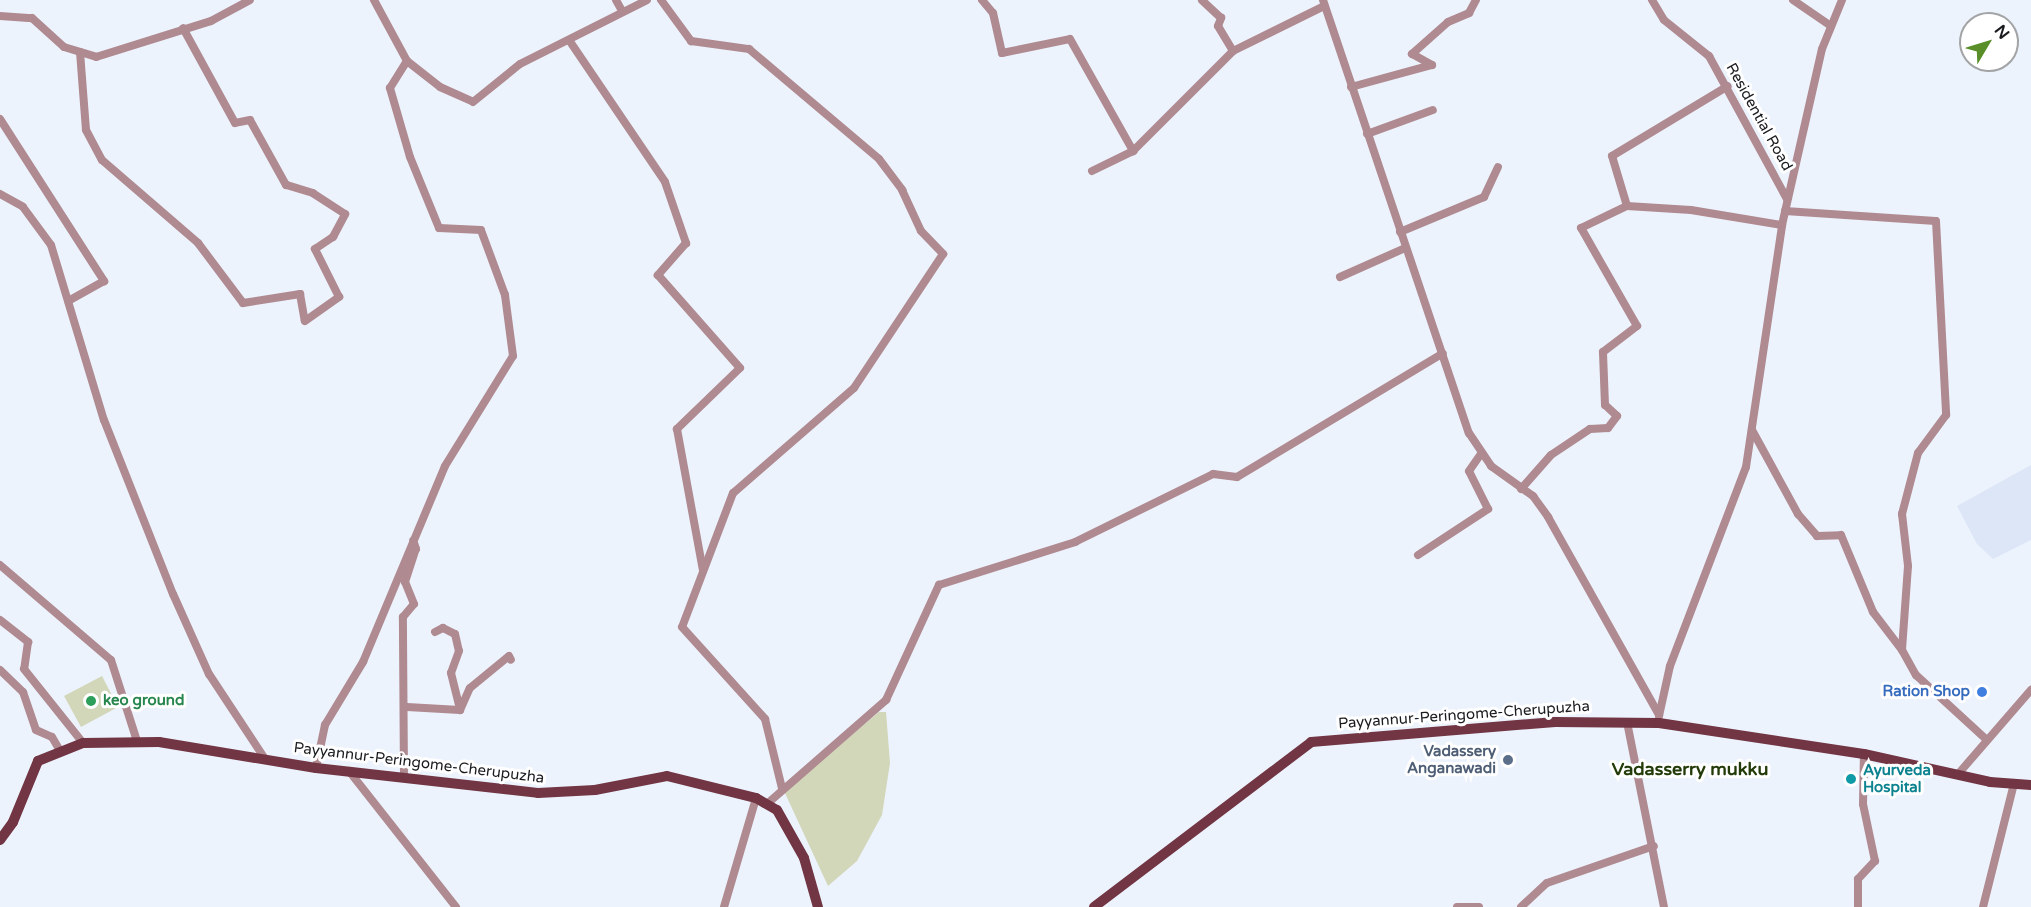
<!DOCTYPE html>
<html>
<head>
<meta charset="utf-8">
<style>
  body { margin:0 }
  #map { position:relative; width:2031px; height:907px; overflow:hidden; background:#edf3fd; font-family:"Varela Round",sans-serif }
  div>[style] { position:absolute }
  .built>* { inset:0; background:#dce6f6 }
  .green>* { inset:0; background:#d2d7b9 }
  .minor>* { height:8px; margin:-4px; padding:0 4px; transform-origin:4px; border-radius:4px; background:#af8a91 }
  .major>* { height:10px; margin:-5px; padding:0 5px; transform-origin:5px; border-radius:5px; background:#713543 }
  .dots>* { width:16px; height:16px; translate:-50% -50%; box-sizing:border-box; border:3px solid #fff; border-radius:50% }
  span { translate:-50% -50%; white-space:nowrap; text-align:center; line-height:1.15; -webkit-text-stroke:6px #fff; paint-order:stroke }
  .street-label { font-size:15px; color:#191b1e }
  .shop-label { font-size:15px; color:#366cbe; font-weight:700 }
  .right { translate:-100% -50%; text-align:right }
  .leisure-label { font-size:15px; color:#27864d; font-weight:700 }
  .left { translate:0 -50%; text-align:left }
  .service-label { font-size:15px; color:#4e5e75; font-weight:700 }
  .culture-label { font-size:15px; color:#0d838f; font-weight:700 }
  .quarter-label { font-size:18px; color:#223b09; font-weight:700 }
  .north { position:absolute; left:1959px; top:12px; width:60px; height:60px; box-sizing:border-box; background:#fff; border:2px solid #a3a4a5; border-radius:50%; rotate:52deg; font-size:16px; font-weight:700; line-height:24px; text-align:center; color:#191b1e }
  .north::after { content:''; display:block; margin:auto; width:21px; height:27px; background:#598e28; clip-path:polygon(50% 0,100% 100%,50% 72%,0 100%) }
</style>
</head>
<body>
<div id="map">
  <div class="built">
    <i style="clip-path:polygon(2031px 465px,2031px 540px,1993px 559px,1977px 544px,1957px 506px)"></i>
  </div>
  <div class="green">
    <i style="clip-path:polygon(102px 676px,118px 707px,81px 727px,64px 696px)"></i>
    <i style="clip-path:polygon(879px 712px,886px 712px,890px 763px,882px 815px,857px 861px,828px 886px,784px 791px)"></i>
  </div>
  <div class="minor">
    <i style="left:374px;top:0;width:69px;rotate:61.6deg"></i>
    <i style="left:407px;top:61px;width:42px;rotate:38.2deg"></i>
    <i style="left:440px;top:87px;width:36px;rotate:24deg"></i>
    <i style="left:473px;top:102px;width:60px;rotate:-39deg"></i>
    <i style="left:520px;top:64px;width:142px;rotate:-26.7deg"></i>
    <i style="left:616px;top:0;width:13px;rotate:61deg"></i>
    <i style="left:661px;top:0;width:51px;rotate:53.8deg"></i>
    <i style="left:691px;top:41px;width:59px;rotate:7.9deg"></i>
    <i style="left:749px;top:49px;width:170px;rotate:40.2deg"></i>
    <i style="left:879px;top:159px;width:39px;rotate:53deg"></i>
    <i style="left:902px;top:190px;width:45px;rotate:65.1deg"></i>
    <i style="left:921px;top:231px;width:32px;rotate:46deg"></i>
    <i style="left:943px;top:254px;width:161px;rotate:123.6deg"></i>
    <i style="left:854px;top:388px;width:160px;rotate:139deg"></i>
    <i style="left:733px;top:493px;width:143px;rotate:110.8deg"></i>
    <i style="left:682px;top:627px;width:124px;rotate:47.9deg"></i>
    <i style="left:765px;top:719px;width:71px;rotate:76.2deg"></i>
    <i style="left:982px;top:0;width:17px;rotate:50deg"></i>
    <i style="left:993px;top:13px;width:41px;rotate:77.3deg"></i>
    <i style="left:1002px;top:53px;width:69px;rotate:-11.6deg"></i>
    <i style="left:1070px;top:39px;width:129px;rotate:60.6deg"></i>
    <i style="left:1323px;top:0;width:457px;rotate:71.4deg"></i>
    <i style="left:1469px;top:433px;width:40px;rotate:56deg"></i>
    <i style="left:1491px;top:466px;width:52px;rotate:35.5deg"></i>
    <i style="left:1533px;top:496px;width:26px;rotate:54deg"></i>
    <i style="left:1548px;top:517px;width:227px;rotate:60.7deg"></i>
    <i style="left:1652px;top:0;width:23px;rotate:59deg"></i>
    <i style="left:1664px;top:20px;width:58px;rotate:38.7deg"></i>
    <i style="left:1709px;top:56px;width:163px;rotate:61.4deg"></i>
    <i style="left:1793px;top:0;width:46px;rotate:34.4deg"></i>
    <i style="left:0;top:16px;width:32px;rotate:4deg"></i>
    <i style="left:32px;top:18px;width:43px;rotate:42.2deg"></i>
    <i style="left:64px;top:47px;width:34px;rotate:17deg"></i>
    <i style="left:96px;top:57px;width:121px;rotate:-17.4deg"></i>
    <i style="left:211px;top:21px;width:44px;rotate:-28.3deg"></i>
    <i style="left:569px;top:40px;width:171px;rotate:55.9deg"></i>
    <i style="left:665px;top:182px;width:65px;rotate:71deg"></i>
    <i style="left:686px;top:243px;width:43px;rotate:131.2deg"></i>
    <i style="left:658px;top:275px;width:124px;rotate:48.6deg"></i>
    <i style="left:740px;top:368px;width:88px;rotate:135.9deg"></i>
    <i style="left:677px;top:429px;width:143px;rotate:79.6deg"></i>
    <i style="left:1233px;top:51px;width:102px;rotate:-26.3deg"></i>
    <i style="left:80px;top:52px;width:78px;rotate:85.6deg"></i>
    <i style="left:86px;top:130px;width:34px;rotate:62deg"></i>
    <i style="left:102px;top:160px;width:127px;rotate:40.8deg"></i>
    <i style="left:198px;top:243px;width:75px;rotate:53.1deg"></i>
    <i style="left:243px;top:303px;width:58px;rotate:-9deg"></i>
    <i style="left:300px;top:294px;width:27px;rotate:80deg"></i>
    <i style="left:305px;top:321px;width:42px;rotate:-35.2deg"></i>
    <i style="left:339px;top:297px;width:54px;rotate:-116.6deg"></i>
    <i style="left:315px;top:249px;width:22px;rotate:-34deg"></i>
    <i style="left:333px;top:237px;width:26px;rotate:-62deg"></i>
    <i style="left:345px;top:214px;width:38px;rotate:-147deg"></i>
    <i style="left:313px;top:193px;width:28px;rotate:-163deg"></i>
    <i style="left:286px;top:185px;width:74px;rotate:-119deg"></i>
    <i style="left:250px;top:120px;width:15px;rotate:169deg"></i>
    <i style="left:235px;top:123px;width:108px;rotate:-118.7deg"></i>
    <i style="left:1351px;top:87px;width:84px;rotate:-15.2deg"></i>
    <i style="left:1432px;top:65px;width:23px;rotate:-151deg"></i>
    <i style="left:1412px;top:54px;width:48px;rotate:-41.6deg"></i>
    <i style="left:1448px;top:22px;width:23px;rotate:-23deg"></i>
    <i style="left:1469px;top:13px;width:15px;rotate:-62deg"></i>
    <i style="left:0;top:119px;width:193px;rotate:57.3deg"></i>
    <i style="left:104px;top:281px;width:41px;rotate:150.9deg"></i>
    <i style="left:1367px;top:134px;width:70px;rotate:-20deg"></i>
    <i style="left:1092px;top:171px;width:46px;rotate:-26deg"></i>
    <i style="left:1133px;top:151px;width:141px;rotate:-45deg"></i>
    <i style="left:1233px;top:51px;width:29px;rotate:-121deg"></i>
    <i style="left:1218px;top:26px;width:9px;rotate:-69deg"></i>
    <i style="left:1221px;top:18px;width:26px;rotate:-137deg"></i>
    <i style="left:0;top:194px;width:26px;rotate:29deg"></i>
    <i style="left:23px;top:207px;width:47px;rotate:53.6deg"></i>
    <i style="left:51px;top:245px;width:183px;rotate:73.2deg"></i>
    <i style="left:104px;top:420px;width:187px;rotate:68.4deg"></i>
    <i style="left:173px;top:594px;width:88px;rotate:65.8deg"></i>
    <i style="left:209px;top:674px;width:102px;rotate:56.6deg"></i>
    <i style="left:1627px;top:206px;width:52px;rotate:-106.7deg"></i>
    <i style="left:1612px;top:156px;width:135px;rotate:-31.1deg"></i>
    <i style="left:1785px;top:211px;width:151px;rotate:3.8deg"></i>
    <i style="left:1936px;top:221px;width:194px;rotate:87deg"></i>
    <i style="left:1946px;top:415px;width:47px;rotate:126.4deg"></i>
    <i style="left:1918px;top:453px;width:63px;rotate:104.7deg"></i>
    <i style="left:1902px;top:514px;width:52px;rotate:83.4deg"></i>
    <i style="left:1908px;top:566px;width:84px;rotate:94.1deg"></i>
    <i style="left:1902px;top:650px;width:29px;rotate:61deg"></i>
    <i style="left:1916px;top:675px;width:96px;rotate:42.5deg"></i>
    <i style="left:1400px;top:232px;width:91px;rotate:-22.6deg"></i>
    <i style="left:1484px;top:197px;width:33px;rotate:-65deg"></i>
    <i style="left:1340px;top:277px;width:71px;rotate:-24deg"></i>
    <i style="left:1752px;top:430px;width:96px;rotate:61.3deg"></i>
    <i style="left:1798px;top:514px;width:29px;rotate:49deg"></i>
    <i style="left:1817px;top:536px;width:24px;rotate:-2deg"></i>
    <i style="left:1841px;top:535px;width:83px;rotate:67.4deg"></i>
    <i style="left:1873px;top:612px;width:48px;rotate:52.7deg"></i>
    <i style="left:1521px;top:489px;width:45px;rotate:-48.6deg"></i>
    <i style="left:1551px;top:455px;width:47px;rotate:-33.7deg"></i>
    <i style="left:1590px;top:429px;width:18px;rotate:-3deg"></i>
    <i style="left:1608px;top:428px;width:15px;rotate:-53deg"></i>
    <i style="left:1617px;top:416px;width:16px;rotate:-137deg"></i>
    <i style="left:1605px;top:405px;width:53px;rotate:-92.2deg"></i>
    <i style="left:1603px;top:352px;width:43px;rotate:-37.4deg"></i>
    <i style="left:1637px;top:326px;width:113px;rotate:-119.7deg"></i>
    <i style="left:1581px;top:228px;width:51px;rotate:-25.6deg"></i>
    <i style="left:1627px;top:206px;width:64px;rotate:3.6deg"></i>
    <i style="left:1691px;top:210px;width:92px;rotate:9.4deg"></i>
    <i style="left:1418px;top:555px;width:84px;rotate:-33.3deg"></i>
    <i style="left:1488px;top:509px;width:42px;rotate:-116.6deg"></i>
    <i style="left:1469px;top:471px;width:21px;rotate:-55deg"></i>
    <i style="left:0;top:565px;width:146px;rotate:40.6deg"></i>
    <i style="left:111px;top:660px;width:85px;rotate:72.2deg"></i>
    <i style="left:0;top:620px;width:36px;rotate:38deg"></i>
    <i style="left:28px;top:642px;width:27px;rotate:98deg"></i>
    <i style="left:24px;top:669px;width:95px;rotate:51.4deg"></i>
    <i style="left:435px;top:632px;width:9px;rotate:-27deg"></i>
    <i style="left:443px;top:628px;width:13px;rotate:27deg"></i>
    <i style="left:455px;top:634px;width:17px;rotate:77deg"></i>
    <i style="left:459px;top:651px;width:23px;rotate:110deg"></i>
    <i style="left:451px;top:673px;width:38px;rotate:76deg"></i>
    <i style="left:0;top:670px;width:32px;rotate:44deg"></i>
    <i style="left:23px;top:692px;width:40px;rotate:71.1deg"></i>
    <i style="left:36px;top:730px;width:17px;rotate:24deg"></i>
    <i style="left:52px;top:737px;width:14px;rotate:60deg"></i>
    <i style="left:407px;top:707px;width:53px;rotate:3.2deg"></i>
    <i style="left:460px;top:710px;width:24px;rotate:-66deg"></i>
    <i style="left:470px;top:688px;width:50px;rotate:-39.4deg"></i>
    <i style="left:509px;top:656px;width:4px;rotate:63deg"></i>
    <i style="left:1659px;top:716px;width:51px;rotate:-77.6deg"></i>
    <i style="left:1670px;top:666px;width:213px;rotate:-69.1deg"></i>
    <i style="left:1746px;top:467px;width:245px;rotate:-81.5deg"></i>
    <i style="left:1782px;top:225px;width:180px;rotate:-77.2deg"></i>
    <i style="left:1822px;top:49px;width:53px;rotate:-67.8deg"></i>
    <i style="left:1627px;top:722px;width:189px;rotate:78.7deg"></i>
    <i style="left:316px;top:768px;width:44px;rotate:-78.2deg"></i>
    <i style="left:325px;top:725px;width:74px;rotate:-58.9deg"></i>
    <i style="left:363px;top:662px;width:212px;rotate:-67.3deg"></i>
    <i style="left:445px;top:466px;width:129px;rotate:-58.3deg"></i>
    <i style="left:513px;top:356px;width:62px;rotate:-97.5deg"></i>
    <i style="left:505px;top:295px;width:69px;rotate:-110.3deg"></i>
    <i style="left:481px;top:230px;width:42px;rotate:-177.3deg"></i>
    <i style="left:439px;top:228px;width:77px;rotate:-112.2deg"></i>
    <i style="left:410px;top:157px;width:72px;rotate:-106.2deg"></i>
    <i style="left:390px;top:88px;width:32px;rotate:-58deg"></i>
    <i style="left:349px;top:771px;width:173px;rotate:51.8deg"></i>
    <i style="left:1959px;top:773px;width:110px;rotate:-49.1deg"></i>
    <i style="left:404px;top:778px;width:161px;rotate:-90.4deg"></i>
    <i style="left:403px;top:617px;width:17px;rotate:-50deg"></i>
    <i style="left:414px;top:604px;width:24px;rotate:-112deg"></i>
    <i style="left:405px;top:582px;width:35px;rotate:-72deg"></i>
    <i style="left:416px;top:549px;width:9px;rotate:-108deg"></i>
    <i style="left:768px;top:803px;width:157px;rotate:-41.1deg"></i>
    <i style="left:886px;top:700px;width:127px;rotate:-65.3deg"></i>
    <i style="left:939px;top:585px;width:143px;rotate:-17.5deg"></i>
    <i style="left:1075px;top:542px;width:154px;rotate:-26.2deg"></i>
    <i style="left:1213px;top:474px;width:24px;rotate:7deg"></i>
    <i style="left:1237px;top:477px;width:240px;rotate:-31deg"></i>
    <i style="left:724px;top:907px;width:114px;rotate:-73.6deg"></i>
    <i style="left:1457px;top:907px;width:22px"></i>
    <i style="left:1521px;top:907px;width:35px;rotate:-43deg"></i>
    <i style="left:1547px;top:883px;width:113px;rotate:-19.1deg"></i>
    <i style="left:1858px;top:907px;width:28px;rotate:-90deg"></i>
    <i style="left:1858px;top:879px;width:25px;rotate:-47deg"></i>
    <i style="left:1875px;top:861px;width:58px;rotate:-101.9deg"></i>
    <i style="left:1863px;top:804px;width:50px;rotate:-88.9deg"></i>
    <i style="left:1983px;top:907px;width:127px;rotate:-75.9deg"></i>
  </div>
  <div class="major">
    <i style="left:0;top:840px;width:22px;rotate:-54deg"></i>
    <i style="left:13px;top:822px;width:66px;rotate:-67.7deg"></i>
    <i style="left:38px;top:761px;width:48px;rotate:-21.8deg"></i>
    <i style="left:83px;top:743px;width:76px;rotate:-0.8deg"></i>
    <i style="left:159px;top:742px;width:159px;rotate:9.4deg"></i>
    <i style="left:316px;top:768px;width:223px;rotate:6.4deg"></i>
    <i style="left:538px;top:793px;width:57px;rotate:-3deg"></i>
    <i style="left:595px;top:790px;width:73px;rotate:-11deg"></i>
    <i style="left:667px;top:776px;width:92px;rotate:13.9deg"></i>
    <i style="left:756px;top:798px;width:24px;rotate:30deg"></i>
    <i style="left:777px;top:810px;width:55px;rotate:60.6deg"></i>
    <i style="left:804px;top:858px;width:51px;rotate:74.1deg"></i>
    <i style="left:1094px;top:907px;width:273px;rotate:-37.2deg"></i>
    <i style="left:1311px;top:742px;width:245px;rotate:-4.7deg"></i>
    <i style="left:1555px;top:722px;width:104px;rotate:0.6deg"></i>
    <i style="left:1659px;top:723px;width:207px;rotate:8.6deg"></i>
    <i style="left:1864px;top:754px;width:129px;rotate:12.5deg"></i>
    <i style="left:1990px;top:782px;width:41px;rotate:4.2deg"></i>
  </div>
  <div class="dots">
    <i style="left:1982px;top:692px;background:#3f7fe0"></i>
    <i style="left:91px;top:701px;background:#2e9e5b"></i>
    <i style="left:1508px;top:760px;background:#5c6f8a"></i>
    <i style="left:1851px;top:779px;background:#0f9aa8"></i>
  </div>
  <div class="street-label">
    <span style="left:1759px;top:117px;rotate:61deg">Residential Road</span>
    <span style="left:1464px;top:715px;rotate:-4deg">Payyannur-Peringome-Cherupuzha</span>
    <span style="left:419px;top:763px;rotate:7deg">Payyannur-Peringome-Cherupuzha</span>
  </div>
  <div class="shop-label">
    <span class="right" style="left:1970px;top:692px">Ration Shop</span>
  </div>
  <div class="leisure-label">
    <span class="left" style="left:103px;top:701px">keo ground</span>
  </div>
  <div class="service-label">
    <span class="right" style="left:1496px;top:760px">Vadassery<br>Anganawadi</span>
  </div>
  <div class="culture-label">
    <span class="left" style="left:1863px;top:779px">Ayurveda<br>Hospital</span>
  </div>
  <div class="quarter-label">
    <span style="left:1690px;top:769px">Vadasserry mukku</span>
  </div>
  <div class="north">N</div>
</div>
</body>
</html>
